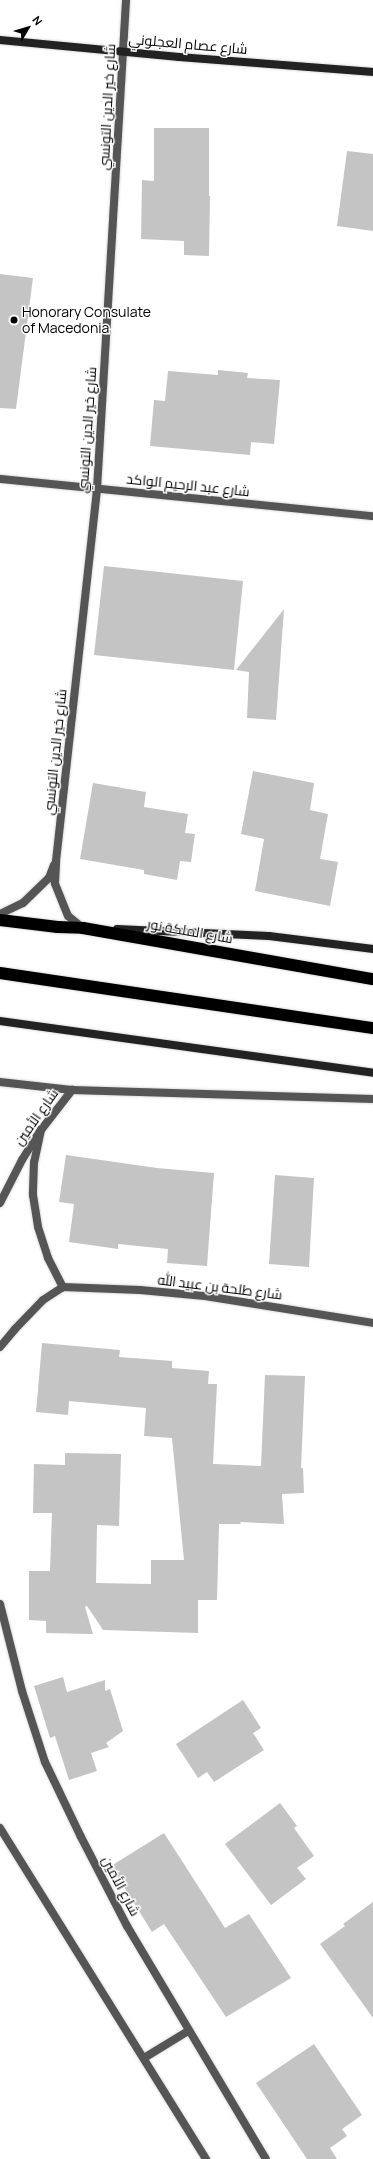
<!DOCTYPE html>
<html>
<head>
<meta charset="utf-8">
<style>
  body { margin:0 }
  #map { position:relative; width:373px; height:2159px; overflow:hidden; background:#fff; font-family:Manrope,Cairo,sans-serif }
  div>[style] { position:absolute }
  .building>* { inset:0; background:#c4c4c4 }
  .roads { filter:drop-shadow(0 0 1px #dbdbdb) drop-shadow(0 0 1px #dbdbdb) }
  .street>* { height:8px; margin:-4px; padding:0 4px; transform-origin:4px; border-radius:4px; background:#555 }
  .secondary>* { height:8px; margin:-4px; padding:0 4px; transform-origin:4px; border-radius:4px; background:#222 }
  .highway>* { height:12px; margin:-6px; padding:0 6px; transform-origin:6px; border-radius:6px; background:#000 }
  .dots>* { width:11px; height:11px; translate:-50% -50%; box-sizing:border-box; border:2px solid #fff; border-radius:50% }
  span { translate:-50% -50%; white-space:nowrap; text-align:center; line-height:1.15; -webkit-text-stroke:3px #fff; paint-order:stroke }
  .street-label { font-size:14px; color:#000 }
  .poi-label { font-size:14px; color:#000 }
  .left { translate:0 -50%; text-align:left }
  .north { position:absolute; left:8px; top:8px; width:40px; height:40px; -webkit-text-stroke:3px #fff; paint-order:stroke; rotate:52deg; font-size:11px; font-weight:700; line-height:16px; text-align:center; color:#000 }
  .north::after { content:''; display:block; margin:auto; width:14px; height:18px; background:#000; clip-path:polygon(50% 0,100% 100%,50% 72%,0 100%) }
</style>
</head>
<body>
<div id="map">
  <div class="building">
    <i style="clip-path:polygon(154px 128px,209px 128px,209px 196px,210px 196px,209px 256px,184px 255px,184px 241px,141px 239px,142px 180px,154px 181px)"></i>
    <i style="clip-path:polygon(347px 151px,373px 154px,373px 231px,337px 226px)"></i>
    <i style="clip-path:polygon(0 274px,33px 278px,16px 409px,0 408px)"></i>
    <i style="clip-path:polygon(218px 370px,248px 373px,247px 378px,280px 380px,274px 444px,251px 442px,250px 455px,150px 446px,154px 400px,165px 401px,168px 371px,218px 375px)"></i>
    <i style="clip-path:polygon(104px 566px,243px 581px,234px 670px,94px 655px)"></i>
    <i style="clip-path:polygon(284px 609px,276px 720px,247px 718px,249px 672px,236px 670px)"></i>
    <i style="clip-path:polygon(253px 771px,314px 783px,310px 810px,328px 814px,320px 859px,338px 862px,330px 906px,255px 891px,264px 839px,241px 834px)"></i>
    <i style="clip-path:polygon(93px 783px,146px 792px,144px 807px,188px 814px,185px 833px,195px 834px,191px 862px,180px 861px,177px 880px,144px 874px,144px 870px,80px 859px)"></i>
    <i style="clip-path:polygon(66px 1155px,157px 1168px,214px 1173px,207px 1266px,167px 1263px,168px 1249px,118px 1244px,118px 1249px,69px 1242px,74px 1204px,59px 1202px)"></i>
    <i style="clip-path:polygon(275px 1175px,314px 1178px,309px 1267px,269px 1264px)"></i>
    <i style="clip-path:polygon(42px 1343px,120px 1350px,119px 1357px,172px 1361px,172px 1368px,209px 1371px,208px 1384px,217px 1384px,213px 1464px,261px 1466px,265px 1375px,305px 1376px,301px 1468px,303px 1468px,304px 1493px,282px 1494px,284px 1524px,240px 1522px,241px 1524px,219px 1524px,217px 1600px,198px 1600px,198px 1633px,103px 1630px,87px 1606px,85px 1607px,93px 1634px,46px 1633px,46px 1621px,29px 1620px,29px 1571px,50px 1571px,52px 1513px,33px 1513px,34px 1464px,65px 1465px,65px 1453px,121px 1454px,119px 1526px,97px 1525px,96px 1583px,151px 1584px,151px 1560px,184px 1560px,172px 1438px,144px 1436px,146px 1408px,69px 1401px,68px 1415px,36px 1412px)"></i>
    <i style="clip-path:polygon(63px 1677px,67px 1692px,105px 1680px,105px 1691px,110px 1689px,123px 1731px,106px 1743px,109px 1747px,91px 1753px,97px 1771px,69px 1780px,55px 1736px,50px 1738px,34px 1686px)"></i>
    <i style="clip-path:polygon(243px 1700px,261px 1728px,253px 1733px,264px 1750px,214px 1782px,207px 1772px,198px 1778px,176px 1744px)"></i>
    <i style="clip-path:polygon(280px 1803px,297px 1826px,294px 1828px,314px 1856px,297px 1868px,306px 1879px,271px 1905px,225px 1844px)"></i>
    <i style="clip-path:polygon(164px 1833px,225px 1928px,249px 1914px,291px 1978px,226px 2017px,164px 1924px,152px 1932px,111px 1866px)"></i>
    <i style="clip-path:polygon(373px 1902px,373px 2018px,320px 1944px,345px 1926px,343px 1924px)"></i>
    <i style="clip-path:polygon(314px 2044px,362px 2115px,342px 2129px,347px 2136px,330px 2148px,337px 2159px,307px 2159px,256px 2083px)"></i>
  </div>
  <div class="roads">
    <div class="street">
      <i style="left:0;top:479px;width:375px;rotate:5.7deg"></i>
      <i style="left:0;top:914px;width:25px;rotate:-26deg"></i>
      <i style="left:23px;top:903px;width:36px;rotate:-44deg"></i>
      <i style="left:49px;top:878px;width:14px;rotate:-69deg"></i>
      <i style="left:83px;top:928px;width:19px;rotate:-141deg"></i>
      <i style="left:68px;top:916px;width:35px;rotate:-112deg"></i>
      <i style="left:55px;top:883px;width:22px;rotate:-87deg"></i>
      <i style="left:56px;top:861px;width:374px;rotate:-83.7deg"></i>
      <i style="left:97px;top:489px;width:490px;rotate:-86.6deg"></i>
      <i style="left:0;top:1082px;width:72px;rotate:6.3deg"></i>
      <i style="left:72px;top:1090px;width:301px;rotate:1.7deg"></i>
      <i style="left:41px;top:1130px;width:33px;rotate:102deg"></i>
      <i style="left:34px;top:1162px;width:33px;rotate:92deg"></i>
      <i style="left:33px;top:1195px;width:32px;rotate:81deg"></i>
      <i style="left:38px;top:1227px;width:33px;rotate:72deg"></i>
      <i style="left:48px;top:1258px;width:33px;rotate:63deg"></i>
      <i style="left:0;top:1203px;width:48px;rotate:-62.9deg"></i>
      <i style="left:22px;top:1160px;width:36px;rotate:-58deg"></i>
      <i style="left:41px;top:1130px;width:51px;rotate:-52.2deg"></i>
      <i style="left:0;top:1347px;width:23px;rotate:-50deg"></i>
      <i style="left:15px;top:1329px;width:40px;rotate:-46deg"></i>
      <i style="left:43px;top:1300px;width:24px;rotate:-33deg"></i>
      <i style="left:63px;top:1287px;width:77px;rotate:2.2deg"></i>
      <i style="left:140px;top:1290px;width:65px;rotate:5.3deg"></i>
      <i style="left:205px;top:1296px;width:170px;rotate:9.1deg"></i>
      <i style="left:0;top:1604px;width:90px;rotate:75.8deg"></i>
      <i style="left:22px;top:1691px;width:75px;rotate:72.1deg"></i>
      <i style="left:45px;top:1762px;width:83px;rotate:64.4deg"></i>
      <i style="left:81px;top:1837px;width:100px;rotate:62.7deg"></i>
      <i style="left:127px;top:1926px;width:271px;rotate:59.2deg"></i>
      <i style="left:0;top:1828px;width:390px;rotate:58.1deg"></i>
      <i style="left:144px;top:2058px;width:52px;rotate:-31.5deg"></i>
    </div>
    <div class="secondary">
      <i style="left:0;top:40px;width:180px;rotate:5.4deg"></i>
      <i style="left:179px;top:57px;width:195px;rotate:4.4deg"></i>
      <i style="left:117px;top:929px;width:152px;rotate:2.6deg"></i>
      <i style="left:269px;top:936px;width:105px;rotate:7.1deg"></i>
      <i style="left:0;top:1021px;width:377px;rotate:7.9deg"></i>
    </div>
    <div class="highway">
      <i style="left:0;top:920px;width:58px;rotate:6.9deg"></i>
      <i style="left:58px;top:927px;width:25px;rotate:2deg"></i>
      <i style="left:83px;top:928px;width:294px;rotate:10deg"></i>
      <i style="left:0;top:973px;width:377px;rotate:8.4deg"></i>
    </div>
  </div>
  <div class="dots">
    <i style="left:14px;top:320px;background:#000"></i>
  </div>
  <div class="street-label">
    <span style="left:188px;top:44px;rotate:5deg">شارع عصام العجلوني</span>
    <span style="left:107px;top:107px;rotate:-87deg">شارع خير الدين التونسي</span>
    <span style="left:87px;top:430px;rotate:-86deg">شارع خير الدين التونسي</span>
    <span style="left:188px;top:485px;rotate:6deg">شارع عبد الرحيم الواكد</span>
    <span style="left:55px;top:752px;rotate:-84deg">شارع خير الدين التونسي</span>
    <span style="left:190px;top:931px;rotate:10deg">شارع الملكة نور</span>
    <span style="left:36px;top:1117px;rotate:-55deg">شارع الأمين</span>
    <span style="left:220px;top:1287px;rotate:7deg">شارع طلحة بن عبيد الله</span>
    <span style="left:121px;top:1886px;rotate:62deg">شارع الأمين</span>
  </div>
  <div class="poi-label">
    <span class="left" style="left:22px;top:320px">Honorary Consulate<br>of Macedonia</span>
  </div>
  <div class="north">N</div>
</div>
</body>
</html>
